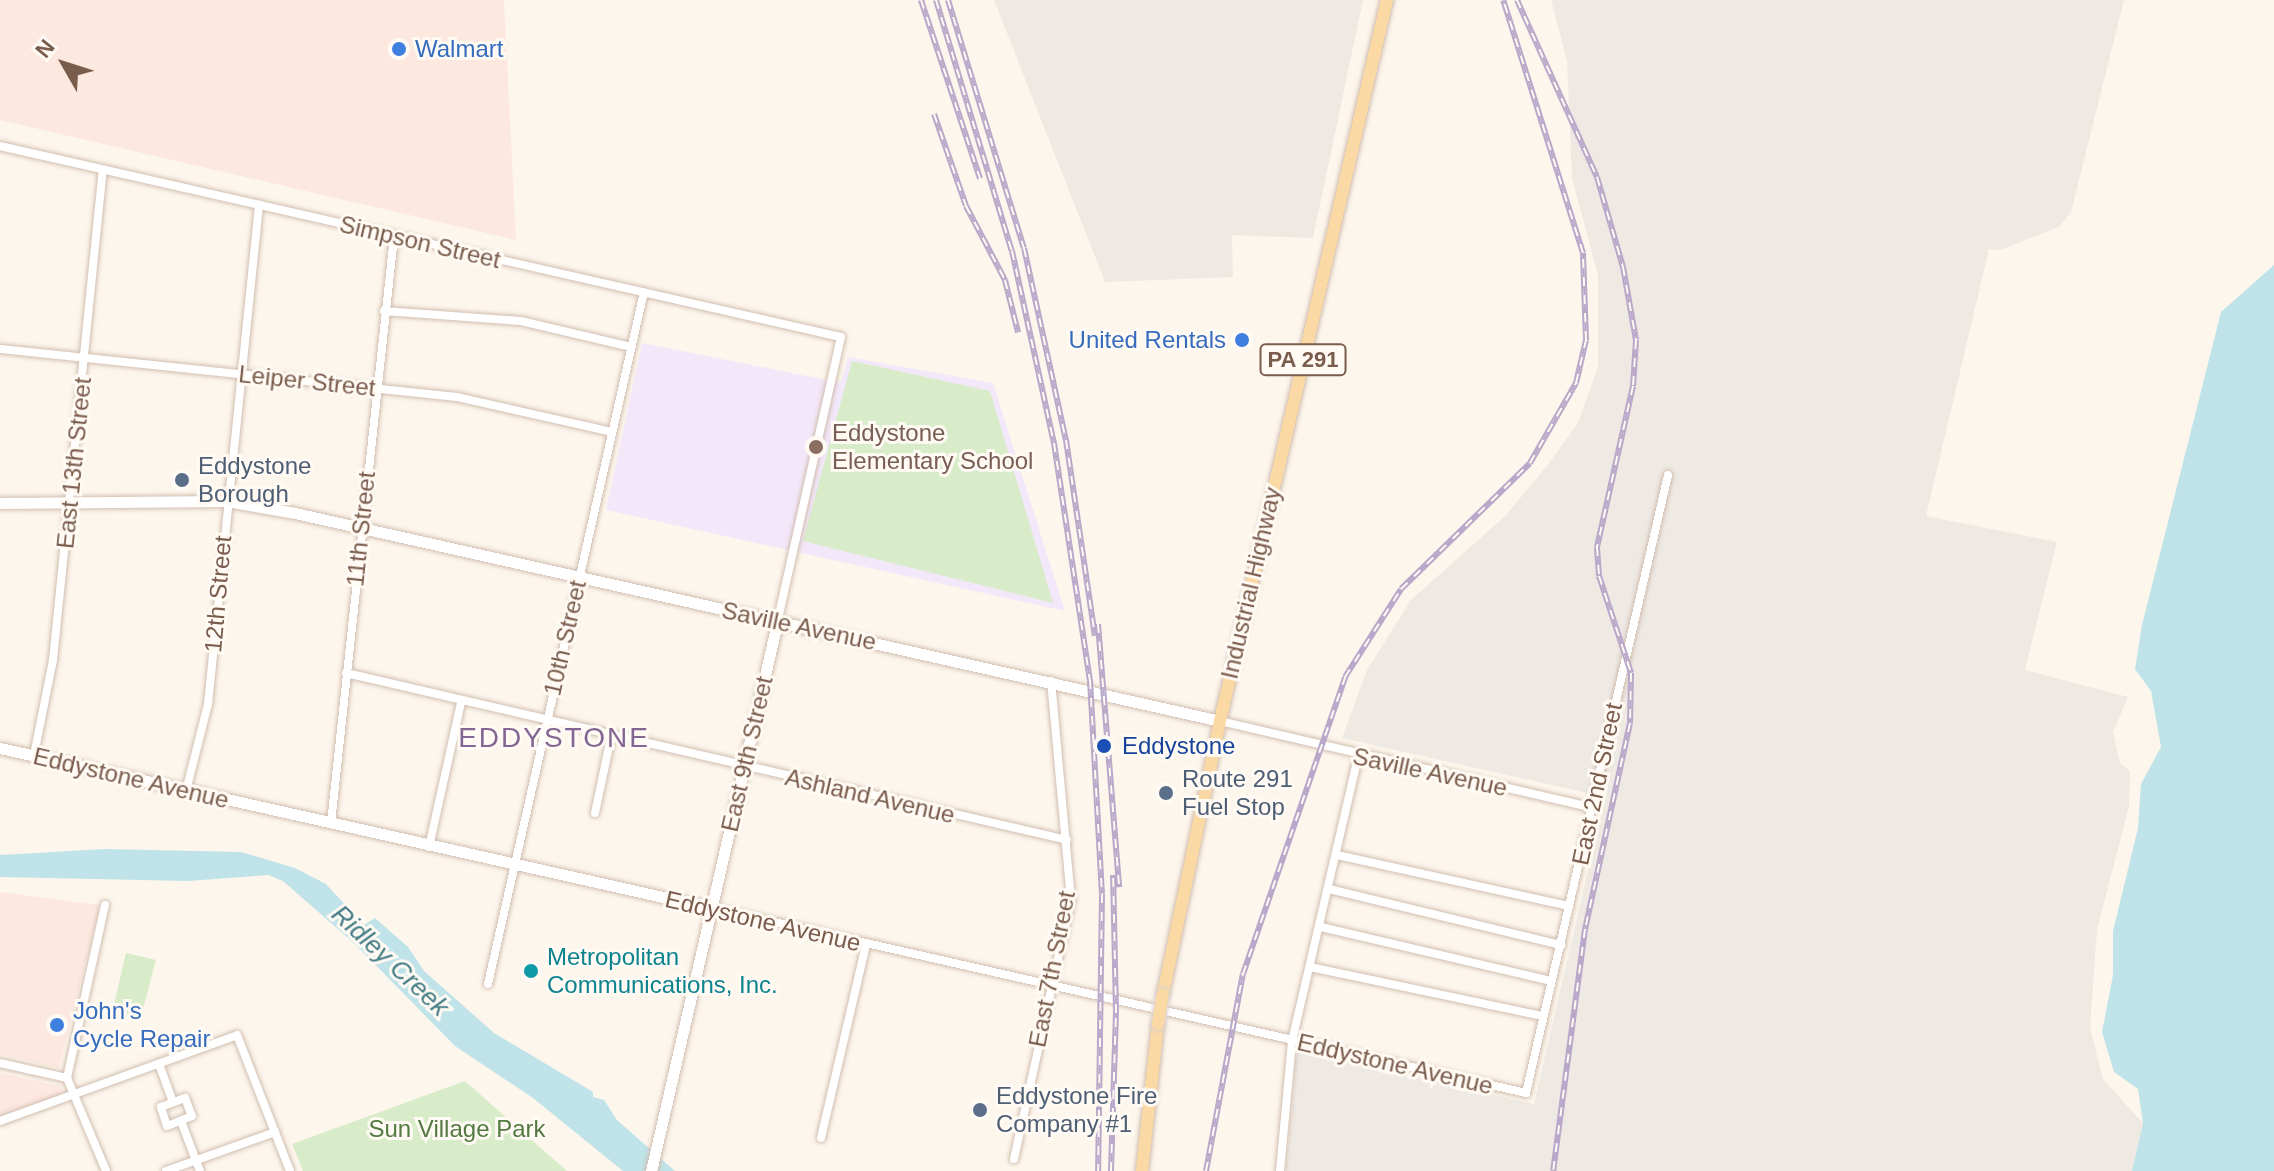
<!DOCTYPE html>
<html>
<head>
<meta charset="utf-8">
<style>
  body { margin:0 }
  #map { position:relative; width:2274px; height:1171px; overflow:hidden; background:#fdf6ec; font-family:Helvetica,sans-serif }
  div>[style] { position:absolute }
  .commercial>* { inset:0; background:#fde8e0 }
  .industrial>* { inset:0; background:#efe9e4 }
  .education>* { inset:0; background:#f3e8fa }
  .green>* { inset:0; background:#d8ecc9 }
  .water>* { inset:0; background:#bfe3e8 }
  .roads { filter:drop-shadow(0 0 2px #d1beb0) drop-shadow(0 0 2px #d1beb0) }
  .street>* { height:8px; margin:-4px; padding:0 4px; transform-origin:4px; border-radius:4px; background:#fff }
  .secondary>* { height:11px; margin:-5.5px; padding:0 5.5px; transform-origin:5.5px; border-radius:5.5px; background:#fff }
  .primary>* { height:12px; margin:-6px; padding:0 6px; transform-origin:6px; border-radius:6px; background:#fbd9a5 }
  .rail>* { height:6px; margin-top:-3px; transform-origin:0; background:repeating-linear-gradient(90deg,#fffaf3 0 9px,#b9a8c9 0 18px); box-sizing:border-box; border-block:2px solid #b9a8c9 }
  .bridges { filter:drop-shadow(0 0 2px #dad1cd) drop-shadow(0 0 2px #dad1cd) }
  .primary-bridge>* { height:12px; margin:-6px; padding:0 6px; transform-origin:6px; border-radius:6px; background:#fbd9a5 }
  .dots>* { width:22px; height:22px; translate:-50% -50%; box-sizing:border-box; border:4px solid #fffaf3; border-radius:50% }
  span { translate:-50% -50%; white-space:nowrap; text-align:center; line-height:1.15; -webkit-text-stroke:6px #fffaf3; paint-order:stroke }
  .shield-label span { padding:2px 6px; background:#fffaf3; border:2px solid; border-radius:6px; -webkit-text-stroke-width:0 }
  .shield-label { font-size:22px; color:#7a5c4d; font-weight:700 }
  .shop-label { font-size:24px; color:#366cbe }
  .left { translate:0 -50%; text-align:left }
  .right { translate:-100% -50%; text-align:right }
  .street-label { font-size:24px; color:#7a5c4d }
  .education-label { font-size:24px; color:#785e54 }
  .service-label { font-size:24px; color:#4e5e75 }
  .transit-label { font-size:24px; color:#164399 }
  .culture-label { font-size:24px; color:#0d838f }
  .park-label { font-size:24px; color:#537a41 }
  .water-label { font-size:26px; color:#437c86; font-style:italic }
  .quarter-label { font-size:28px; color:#846695; letter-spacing:2px }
  .north { position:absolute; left:24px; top:24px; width:80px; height:80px; -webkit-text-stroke:6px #fffaf3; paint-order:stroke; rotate:309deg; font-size:22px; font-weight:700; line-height:32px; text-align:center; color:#7a5c4d }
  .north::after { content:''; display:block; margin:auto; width:28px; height:36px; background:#7a5c4d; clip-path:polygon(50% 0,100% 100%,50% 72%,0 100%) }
</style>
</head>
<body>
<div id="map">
  <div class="commercial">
    <i style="clip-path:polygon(0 0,504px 0,516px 240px,0 120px)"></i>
    <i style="clip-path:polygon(0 892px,100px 905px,59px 1068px,0 1054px)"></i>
    <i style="clip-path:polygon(0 1073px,60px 1086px,63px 1094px,0 1117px)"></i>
  </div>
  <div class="industrial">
    <i style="clip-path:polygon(994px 0,1363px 0,1313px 238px,1232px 235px,1233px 277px,1105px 282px)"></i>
    <i style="clip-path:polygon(1551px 0,2124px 0,2071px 212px,2059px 227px,2000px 250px,1989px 249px,1926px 516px,2057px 542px,2025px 670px,2128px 697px,2113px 732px,2120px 763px,2130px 771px,2129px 806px,2097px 930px,2090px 1028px,2103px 1079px,2143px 1123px,2132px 1171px,1286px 1171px,1297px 1051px,1534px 1104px,1605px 797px,1342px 738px,1367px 670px,1411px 600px,1505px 516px,1546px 467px,1578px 423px,1598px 367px,1598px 275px,1572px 178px,1567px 61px)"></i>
  </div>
  <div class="education">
    <i style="clip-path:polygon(642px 343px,841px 383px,848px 357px,993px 383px,1065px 611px,606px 510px)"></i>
  </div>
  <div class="green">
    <i style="clip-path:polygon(852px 361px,990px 391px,1053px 603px,803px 541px)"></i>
    <i style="clip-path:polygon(126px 953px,156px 960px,140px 1020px,112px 1013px)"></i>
    <i style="clip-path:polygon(465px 1081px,567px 1171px,303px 1171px,292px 1144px)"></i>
  </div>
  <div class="water">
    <i style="clip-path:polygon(2274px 265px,2274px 1171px,2132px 1171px,2143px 1123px,2138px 1089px,2114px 1072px,2102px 1032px,2113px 975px,2113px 931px,2138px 828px,2141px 784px,2161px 747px,2151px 691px,2135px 669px,2142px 625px,2221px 312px)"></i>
    <i style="clip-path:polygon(105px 849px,241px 852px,295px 868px,326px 884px,364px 925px,375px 918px,408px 947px,424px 971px,494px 1033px,593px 1092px,593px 1097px,604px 1100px,617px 1120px,675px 1171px,623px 1171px,533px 1098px,455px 1046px,355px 944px,283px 881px,268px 875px,188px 881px,0 877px,0 855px)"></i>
  </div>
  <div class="roads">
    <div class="street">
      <i style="left:0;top:146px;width:862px;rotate:12.8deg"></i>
      <i style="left:841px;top:337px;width:293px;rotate:102.6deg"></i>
      <i style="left:384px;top:311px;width:137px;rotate:4.2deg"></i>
      <i style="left:521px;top:321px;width:113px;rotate:13.3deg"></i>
      <i style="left:0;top:349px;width:460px;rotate:6deg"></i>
      <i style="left:457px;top:397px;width:159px;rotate:12.7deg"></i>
      <i style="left:346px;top:673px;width:740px;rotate:13.04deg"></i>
      <i style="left:1220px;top:721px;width:381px;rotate:13.1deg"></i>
      <i style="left:34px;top:755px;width:97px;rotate:-78.7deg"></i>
      <i style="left:53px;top:660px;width:493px;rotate:-84.2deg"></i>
      <i style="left:186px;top:791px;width:90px;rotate:-75.8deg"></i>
      <i style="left:208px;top:704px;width:502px;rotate:-84.16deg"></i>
      <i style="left:595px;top:813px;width:78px;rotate:-78.1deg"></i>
      <i style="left:331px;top:823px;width:590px;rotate:-83.87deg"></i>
      <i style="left:429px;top:847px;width:148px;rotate:-77.5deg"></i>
      <i style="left:1337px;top:855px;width:238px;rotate:12.4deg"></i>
      <i style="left:1329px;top:889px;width:239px;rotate:13.6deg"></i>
      <i style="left:105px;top:905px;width:177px;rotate:102.4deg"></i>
      <i style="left:67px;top:1078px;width:101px;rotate:67.2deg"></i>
      <i style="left:712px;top:908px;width:835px;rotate:12.8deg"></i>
      <i style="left:1526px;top:1093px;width:634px;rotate:-77.06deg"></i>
      <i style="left:1321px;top:927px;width:236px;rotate:13.2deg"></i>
      <i style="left:1310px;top:967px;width:238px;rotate:11.9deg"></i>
      <i style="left:488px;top:984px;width:709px;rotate:-77.3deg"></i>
      <i style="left:0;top:1063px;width:69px;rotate:12.6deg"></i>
      <i style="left:159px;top:1064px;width:40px;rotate:69.8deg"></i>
      <i style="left:185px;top:1098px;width:19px;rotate:69deg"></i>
      <i style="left:192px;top:1116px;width:27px;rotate:158deg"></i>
      <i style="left:167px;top:1126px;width:20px;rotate:-108deg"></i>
      <i style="left:161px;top:1107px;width:26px;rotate:-21deg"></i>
      <i style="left:0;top:1121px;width:252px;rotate:-19.9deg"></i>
      <i style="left:237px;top:1035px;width:146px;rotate:68.7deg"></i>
      <i style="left:181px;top:1121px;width:53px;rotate:69.2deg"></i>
      <i style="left:821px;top:1138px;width:198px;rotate:-76.9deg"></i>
      <i style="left:1014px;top:1159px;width:265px;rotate:-77.6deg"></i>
      <i style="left:1071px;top:900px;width:220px;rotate:-95.2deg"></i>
      <i style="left:166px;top:1171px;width:116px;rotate:-19.7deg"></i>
      <i style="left:1280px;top:1171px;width:131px;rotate:-84.7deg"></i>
      <i style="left:1292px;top:1041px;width:292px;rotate:-76.9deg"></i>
    </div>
    <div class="secondary">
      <i style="left:0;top:503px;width:227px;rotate:-0.5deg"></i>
      <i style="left:227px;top:501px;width:69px;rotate:10deg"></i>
      <i style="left:295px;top:513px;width:948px;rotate:12.67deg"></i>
      <i style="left:0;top:748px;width:730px;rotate:12.67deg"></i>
      <i style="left:651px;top:1171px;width:562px;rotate:-77.05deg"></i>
    </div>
    <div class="primary">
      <i style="left:1163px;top:994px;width:279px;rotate:-78.2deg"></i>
      <i style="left:1220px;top:721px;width:740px;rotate:-76.96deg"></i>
      <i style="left:1142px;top:1171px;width:148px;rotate:-83.8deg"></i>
    </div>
  </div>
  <div class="rail">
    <i style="left:921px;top:0;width:188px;rotate:71.7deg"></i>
    <i style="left:936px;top:0;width:262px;rotate:73.2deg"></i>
    <i style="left:1012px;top:251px;width:197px;rotate:77.7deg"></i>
    <i style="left:1054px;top:443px;width:240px;rotate:81.4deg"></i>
    <i style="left:1090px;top:680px;width:214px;rotate:86.8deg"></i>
    <i style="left:1102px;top:894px;width:277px;rotate:90.8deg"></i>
    <i style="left:948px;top:0;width:259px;rotate:73deg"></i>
    <i style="left:1024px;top:248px;width:197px;rotate:77.7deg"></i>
    <i style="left:1066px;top:440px;width:198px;rotate:81.6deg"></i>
    <i style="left:1517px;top:0;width:194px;rotate:65.7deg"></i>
    <i style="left:1597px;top:177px;width:94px;rotate:73.9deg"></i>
    <i style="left:1623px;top:267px;width:74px;rotate:79.9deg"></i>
    <i style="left:1636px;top:340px;width:46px;rotate:93.7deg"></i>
    <i style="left:1633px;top:386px;width:165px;rotate:102.6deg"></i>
    <i style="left:1597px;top:547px;width:29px;rotate:86deg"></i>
    <i style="left:1599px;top:576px;width:102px;rotate:71.7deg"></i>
    <i style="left:1631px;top:673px;width:50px;rotate:91.1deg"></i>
    <i style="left:1630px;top:723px;width:211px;rotate:102.3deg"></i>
    <i style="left:1585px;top:929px;width:244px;rotate:97.5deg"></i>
    <i style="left:934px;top:114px;width:97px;rotate:70.8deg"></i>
    <i style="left:966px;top:206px;width:84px;rotate:62.2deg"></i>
    <i style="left:1005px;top:280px;width:54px;rotate:76deg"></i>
    <i style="left:1098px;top:624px;width:264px;rotate:85.4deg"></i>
    <i style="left:1111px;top:1171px;width:158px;rotate:-88.2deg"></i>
    <i style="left:1116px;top:1013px;width:138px;rotate:-91.2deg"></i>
    <i style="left:1206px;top:1171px;width:200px;rotate:-79.4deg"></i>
    <i style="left:1243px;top:974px;width:314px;rotate:-71deg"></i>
    <i style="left:1345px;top:677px;width:104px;rotate:-57.5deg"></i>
    <i style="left:1401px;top:589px;width:180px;rotate:-44.3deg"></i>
    <i style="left:1530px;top:463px;width:92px;rotate:-60.1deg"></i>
    <i style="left:1576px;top:383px;width:44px;rotate:-76.9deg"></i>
    <i style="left:1586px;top:340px;width:87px;rotate:-92deg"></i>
    <i style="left:1583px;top:253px;width:265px;rotate:-107.5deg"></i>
  </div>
  <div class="bridges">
    <div class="primary-bridge">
      <i style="left:1158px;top:1024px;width:30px;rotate:-81deg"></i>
    </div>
  </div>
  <div class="dots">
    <i style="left:399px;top:49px;background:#3f7fe0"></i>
    <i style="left:1242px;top:340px;background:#3f7fe0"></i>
    <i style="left:816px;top:447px;background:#8d6e63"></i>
    <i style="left:182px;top:480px;background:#5c6f8a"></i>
    <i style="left:1104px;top:746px;background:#1a4fb4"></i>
    <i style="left:1166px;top:793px;background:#5c6f8a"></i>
    <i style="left:531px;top:971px;background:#0f9aa8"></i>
    <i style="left:57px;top:1025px;background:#3f7fe0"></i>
    <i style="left:980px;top:1110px;background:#5c6f8a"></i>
  </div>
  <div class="shield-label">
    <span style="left:1303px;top:360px">PA 291</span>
  </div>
  <div class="shop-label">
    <span class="left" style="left:415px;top:49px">Walmart</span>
    <span class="right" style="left:1226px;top:340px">United Rentals</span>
    <span class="left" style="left:73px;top:1025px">John's<br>Cycle Repair</span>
  </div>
  <div class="street-label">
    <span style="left:420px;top:242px;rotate:13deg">Simpson Street</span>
    <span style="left:307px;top:381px;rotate:6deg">Leiper Street</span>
    <span style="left:74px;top:463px;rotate:-84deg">East 13th Street</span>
    <span style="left:361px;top:529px;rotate:-84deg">11th Street</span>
    <span style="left:1251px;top:583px;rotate:-77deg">Industrial Highway</span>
    <span style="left:218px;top:594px;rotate:-85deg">12th Street</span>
    <span style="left:799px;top:626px;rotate:12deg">Saville Avenue</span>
    <span style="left:565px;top:638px;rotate:-77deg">10th Street</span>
    <span style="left:747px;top:754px;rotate:-77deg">East 9th Street</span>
    <span style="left:1430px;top:772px;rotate:12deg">Saville Avenue</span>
    <span style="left:131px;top:778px;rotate:13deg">Eddystone Avenue</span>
    <span style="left:1597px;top:784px;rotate:-78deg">East 2nd Street</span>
    <span style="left:870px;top:796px;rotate:13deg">Ashland Avenue</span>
    <span style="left:763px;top:921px;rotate:13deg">Eddystone Avenue</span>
    <span style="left:1052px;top:969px;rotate:-79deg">East 7th Street</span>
    <span style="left:1395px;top:1064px;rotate:13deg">Eddystone Avenue</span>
  </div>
  <div class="education-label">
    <span class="left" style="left:832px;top:447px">Eddystone<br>Elementary School</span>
  </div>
  <div class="service-label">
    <span class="left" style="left:198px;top:480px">Eddystone<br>Borough</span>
    <span class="left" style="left:1182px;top:793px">Route 291<br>Fuel Stop</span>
    <span class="left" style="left:996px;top:1110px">Eddystone Fire<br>Company #1</span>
  </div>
  <div class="transit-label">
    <span class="left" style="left:1122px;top:746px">Eddystone</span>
  </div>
  <div class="culture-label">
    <span class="left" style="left:547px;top:971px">Metropolitan<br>Communications, Inc.</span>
  </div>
  <div class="park-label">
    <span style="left:457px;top:1129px">Sun Village Park</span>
  </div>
  <div class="water-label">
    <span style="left:390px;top:961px;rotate:43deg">Ridley Creek</span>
  </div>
  <div class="quarter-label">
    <span style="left:554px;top:738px">EDDYSTONE</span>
  </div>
  <div class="north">N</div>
</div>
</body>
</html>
